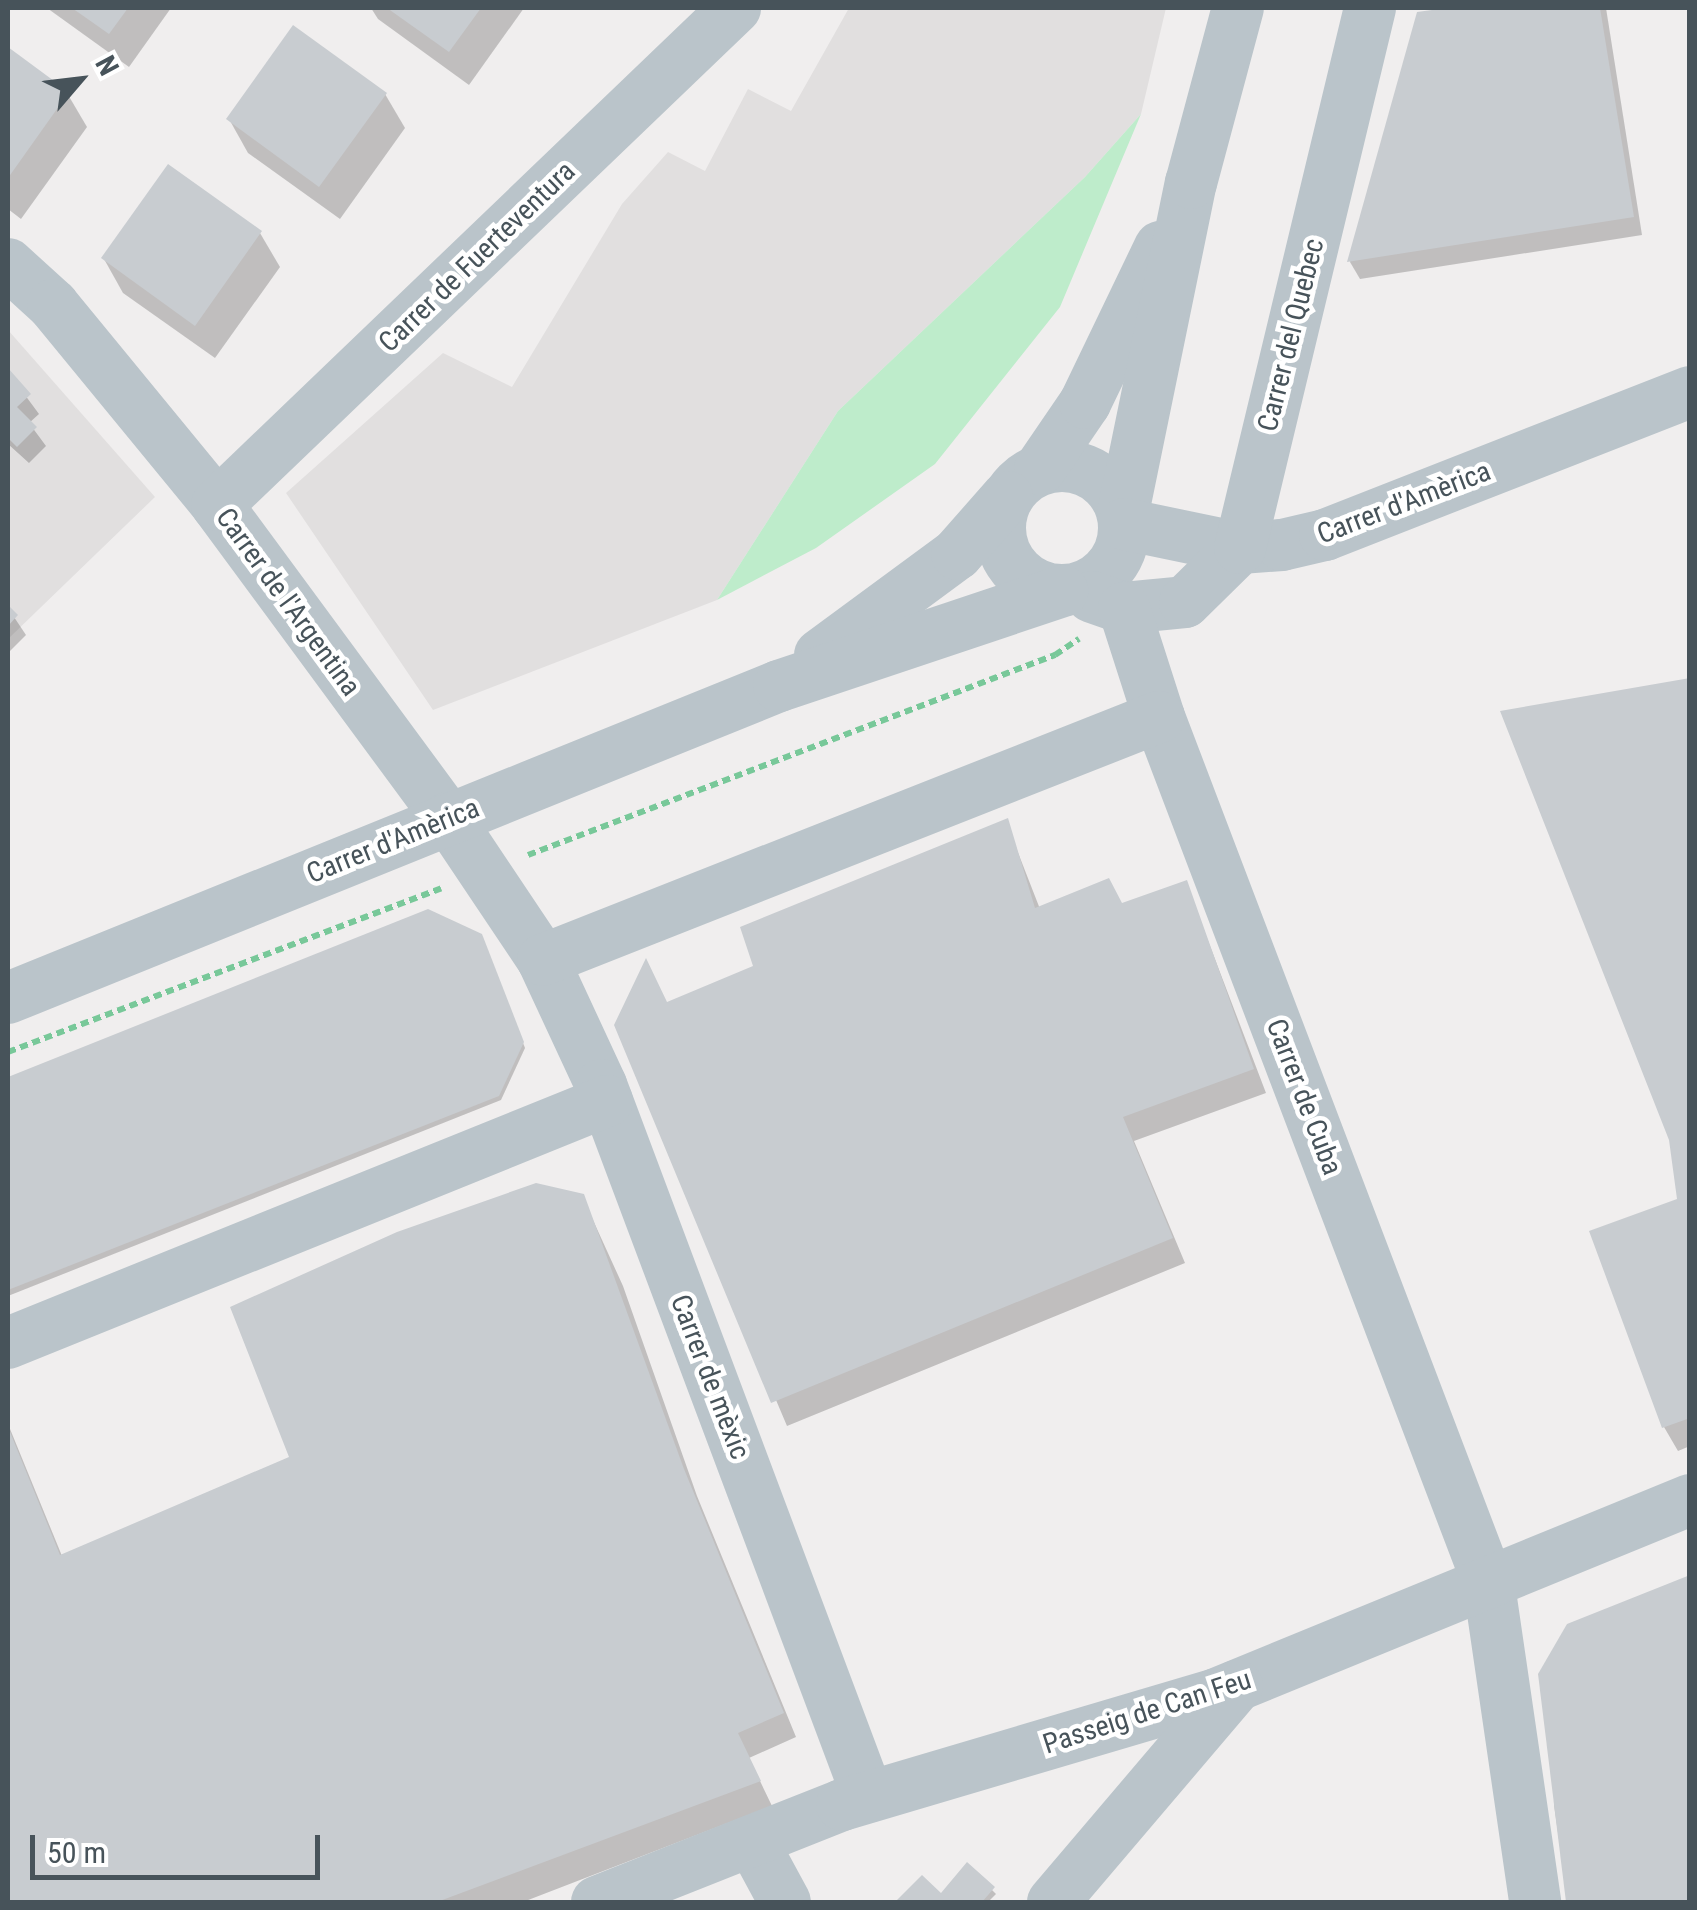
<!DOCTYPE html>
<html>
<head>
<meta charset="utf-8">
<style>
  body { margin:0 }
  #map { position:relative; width:1697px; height:1910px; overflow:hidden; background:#f0eeee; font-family:"Roboto Condensed",sans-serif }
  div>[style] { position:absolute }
  .education>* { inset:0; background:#e1dfdf }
  .green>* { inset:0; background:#beeccb }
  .shadow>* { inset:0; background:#0003 }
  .building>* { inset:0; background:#c8ccd0 }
  .path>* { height:6px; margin-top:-3px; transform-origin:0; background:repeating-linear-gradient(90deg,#78c899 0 8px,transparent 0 13px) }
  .minor>* { height:52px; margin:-26px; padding:0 26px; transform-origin:26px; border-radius:26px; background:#bac4ca }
  .minor>.ring { margin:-26px; padding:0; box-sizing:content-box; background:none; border:52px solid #bac4ca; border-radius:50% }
  span { translate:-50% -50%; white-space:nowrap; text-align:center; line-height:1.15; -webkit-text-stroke:9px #fff; paint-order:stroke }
  .street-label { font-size:28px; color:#47535a }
  .frame { position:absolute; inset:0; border:10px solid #47535a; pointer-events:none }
  .north { position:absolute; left:30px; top:30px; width:100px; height:100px; -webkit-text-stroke:8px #fff; paint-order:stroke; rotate:62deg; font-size:28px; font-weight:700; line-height:40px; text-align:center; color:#47535a }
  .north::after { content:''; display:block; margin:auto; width:35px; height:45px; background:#47535a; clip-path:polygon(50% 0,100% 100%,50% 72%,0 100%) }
  .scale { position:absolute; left:30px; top:1835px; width:290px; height:45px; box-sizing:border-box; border:5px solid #47535a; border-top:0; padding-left:12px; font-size:30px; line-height:35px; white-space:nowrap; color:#47535a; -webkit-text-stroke:8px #fff; paint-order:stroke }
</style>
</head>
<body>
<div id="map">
  <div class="education">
    <i style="clip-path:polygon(849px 8px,1166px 8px,1141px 114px,1085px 177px,838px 411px,717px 600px,433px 710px,286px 493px,443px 353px,512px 387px,622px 204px,668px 152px,705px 171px,748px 89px,791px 111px)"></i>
    <i style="clip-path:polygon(8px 330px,155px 497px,8px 639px)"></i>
  </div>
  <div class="green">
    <i style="clip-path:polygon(1141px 114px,1060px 307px,935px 464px,816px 548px,717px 600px,838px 411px,1085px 177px)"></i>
  </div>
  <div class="shadow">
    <i style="clip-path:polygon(47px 8px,171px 8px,129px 67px)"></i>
    <i style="clip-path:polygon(371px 8px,524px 8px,469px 85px,378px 19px)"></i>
    <i style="clip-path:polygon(1464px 8px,1606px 8px,1642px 235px,1360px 279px,1350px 262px,1419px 15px)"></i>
    <i style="clip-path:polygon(8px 50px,67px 93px,87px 127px,21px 219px,8px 209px)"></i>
    <i style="clip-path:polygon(385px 94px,405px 128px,340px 219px,248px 153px,229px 119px)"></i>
    <i style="clip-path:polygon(260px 233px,280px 267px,215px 358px,123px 293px,104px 259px)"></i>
    <i style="clip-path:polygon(8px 372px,39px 414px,29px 423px,46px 446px,29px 463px,8px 444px)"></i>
    <i style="clip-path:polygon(8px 608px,26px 635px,8px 653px)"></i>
    <i style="clip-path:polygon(1690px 680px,1690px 1446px,1678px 1451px,1664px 1427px,1680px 1201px)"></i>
    <i style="clip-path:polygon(1006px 822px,1040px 909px,1122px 905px,1186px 883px,1266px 1093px,1134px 1141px,1185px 1263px,787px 1426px,617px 1025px,756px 967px)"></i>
    <i style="clip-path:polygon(428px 912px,484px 942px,525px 1048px,501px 1100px,8px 1296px,8px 1079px)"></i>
    <i style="clip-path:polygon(582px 1196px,623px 1286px,697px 1496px,796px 1737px,749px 1758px,772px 1806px,523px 1902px,8px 1902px,8px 1424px,62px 1556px,293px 1458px)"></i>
    <i style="clip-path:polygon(1690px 1577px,1690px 1902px,1568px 1902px,1554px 1805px)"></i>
    <i style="clip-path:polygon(968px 1866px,996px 1894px,988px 1902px,898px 1902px,915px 1884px,942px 1896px)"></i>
  </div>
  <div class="building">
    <i style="clip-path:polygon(72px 8px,128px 8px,109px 34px)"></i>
    <i style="clip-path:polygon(387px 8px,481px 8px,449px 52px)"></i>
    <i style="clip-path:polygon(1447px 8px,1600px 8px,1634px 217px,1347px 262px,1417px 12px)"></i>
    <i style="clip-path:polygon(293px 25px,387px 93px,319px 187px,226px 119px)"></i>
    <i style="clip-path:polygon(8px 47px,69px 92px,8px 178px)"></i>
    <i style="clip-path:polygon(168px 164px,262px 231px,195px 326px,101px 258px)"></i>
    <i style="clip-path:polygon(8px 368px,31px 394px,17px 407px,37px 427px,17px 447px,8px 438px)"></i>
    <i style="clip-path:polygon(8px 605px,18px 615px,8px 626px)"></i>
    <i style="clip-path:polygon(1690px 678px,1690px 1418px,1662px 1428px,1589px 1231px,1677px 1199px,1669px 1140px,1500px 711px)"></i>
    <i style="clip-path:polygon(1008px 818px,1035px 908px,1109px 878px,1122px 903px,1187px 880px,1254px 1069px,1123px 1117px,1173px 1238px,771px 1403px,614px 1025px,646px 958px,667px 1002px,753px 966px,740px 927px)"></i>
    <i style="clip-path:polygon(428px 909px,482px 934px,524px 1042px,499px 1096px,8px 1290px,8px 1077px)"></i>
    <i style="clip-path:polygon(536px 1183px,584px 1194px,684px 1469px,784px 1713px,738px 1733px,761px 1781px,437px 1902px,8px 1902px,8px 1427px,60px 1555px,289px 1457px,230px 1307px,397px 1232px)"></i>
    <i style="clip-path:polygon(1690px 1575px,1690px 1902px,1566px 1902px,1538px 1674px,1567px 1624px)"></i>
    <i style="clip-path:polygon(967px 1862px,995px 1887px,982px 1902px,895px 1902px,922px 1875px,941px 1893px)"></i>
  </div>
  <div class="path">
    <i style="left:528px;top:855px;width:564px;rotate:-20.78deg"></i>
    <i style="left:1055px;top:655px;width:29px;rotate:-34deg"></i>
    <i style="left:8px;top:1052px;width:463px;rotate:-20.7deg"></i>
  </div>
  <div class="minor">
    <i style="left:8px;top:264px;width:61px;rotate:42.3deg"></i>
    <i style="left:53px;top:305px;width:259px;rotate:50.6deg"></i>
    <i style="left:217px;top:505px;width:389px;rotate:53.6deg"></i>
    <i style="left:448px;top:818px;width:171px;rotate:56.2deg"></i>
    <i style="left:543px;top:960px;width:138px;rotate:65.1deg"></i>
    <i style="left:601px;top:1085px;width:760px;rotate:69.44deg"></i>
    <i class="ring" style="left:1000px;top:466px;width:72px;height:72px"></i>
    <i style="left:1040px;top:469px;width:80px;rotate:-55.7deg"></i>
    <i style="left:1085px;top:403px;width:173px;rotate:-64.3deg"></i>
    <i style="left:217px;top:505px;width:718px;rotate:-43.81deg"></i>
    <i style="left:1123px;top:513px;width:337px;rotate:-78.4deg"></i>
    <i style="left:1191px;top:183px;width:181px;rotate:-75deg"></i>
    <i style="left:1124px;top:524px;width:118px;rotate:11.7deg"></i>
    <i style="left:1240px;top:548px;width:42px;rotate:-4.1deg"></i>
    <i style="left:1282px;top:545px;width:44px;rotate:-13.1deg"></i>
    <i style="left:1325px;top:535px;width:392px;rotate:-21.4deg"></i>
    <i style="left:1092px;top:597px;width:34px;rotate:19deg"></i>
    <i style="left:1124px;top:608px;width:61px;rotate:-5.6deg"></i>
    <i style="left:1185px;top:602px;width:77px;rotate:-44.5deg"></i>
    <i style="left:1240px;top:548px;width:555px;rotate:-76.46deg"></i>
    <i style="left:1124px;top:608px;width:114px;rotate:72.2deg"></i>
    <i style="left:1159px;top:717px;width:929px;rotate:69.18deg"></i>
    <i style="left:1489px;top:1585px;width:320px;rotate:81.7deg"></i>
    <i style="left:820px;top:655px;width:170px;rotate:-36.4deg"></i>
    <i style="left:957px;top:554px;width:76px;rotate:-48.7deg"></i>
    <i style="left:543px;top:960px;width:662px;rotate:-21.53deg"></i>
    <i style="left:8px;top:998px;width:832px;rotate:-22.03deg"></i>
    <i style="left:779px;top:686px;width:299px;rotate:-18.5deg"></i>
    <i style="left:8px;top:1343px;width:646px;rotate:-22deg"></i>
    <i style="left:752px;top:1841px;width:69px;rotate:61.6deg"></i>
    <i style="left:597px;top:1902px;width:264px;rotate:-21.6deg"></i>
    <i style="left:842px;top:1805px;width:390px;rotate:-16.5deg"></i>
    <i style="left:1216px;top:1694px;width:512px;rotate:-22.26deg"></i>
    <i style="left:1053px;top:1902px;width:284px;rotate:-49.6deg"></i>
  </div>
  <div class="street-label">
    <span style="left:477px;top:257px;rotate:-44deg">Carrer de Fuerteventura</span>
    <span style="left:1291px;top:335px;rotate:-76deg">Carrer del Quebec</span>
    <span style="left:1404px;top:503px;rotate:-21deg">Carrer d'Amèrica</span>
    <span style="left:288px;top:602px;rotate:54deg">Carrer de l'Argentina</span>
    <span style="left:393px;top:841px;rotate:-22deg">Carrer d'Amèrica</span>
    <span style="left:1304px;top:1097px;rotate:69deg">Carrer de Cuba</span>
    <span style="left:710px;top:1377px;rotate:69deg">Carrer de mèxic</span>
    <span style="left:1147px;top:1712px;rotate:-18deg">Passeig de Can Feu</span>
  </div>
  <div class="frame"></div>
  <div class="north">N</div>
  <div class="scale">50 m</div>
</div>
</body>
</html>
